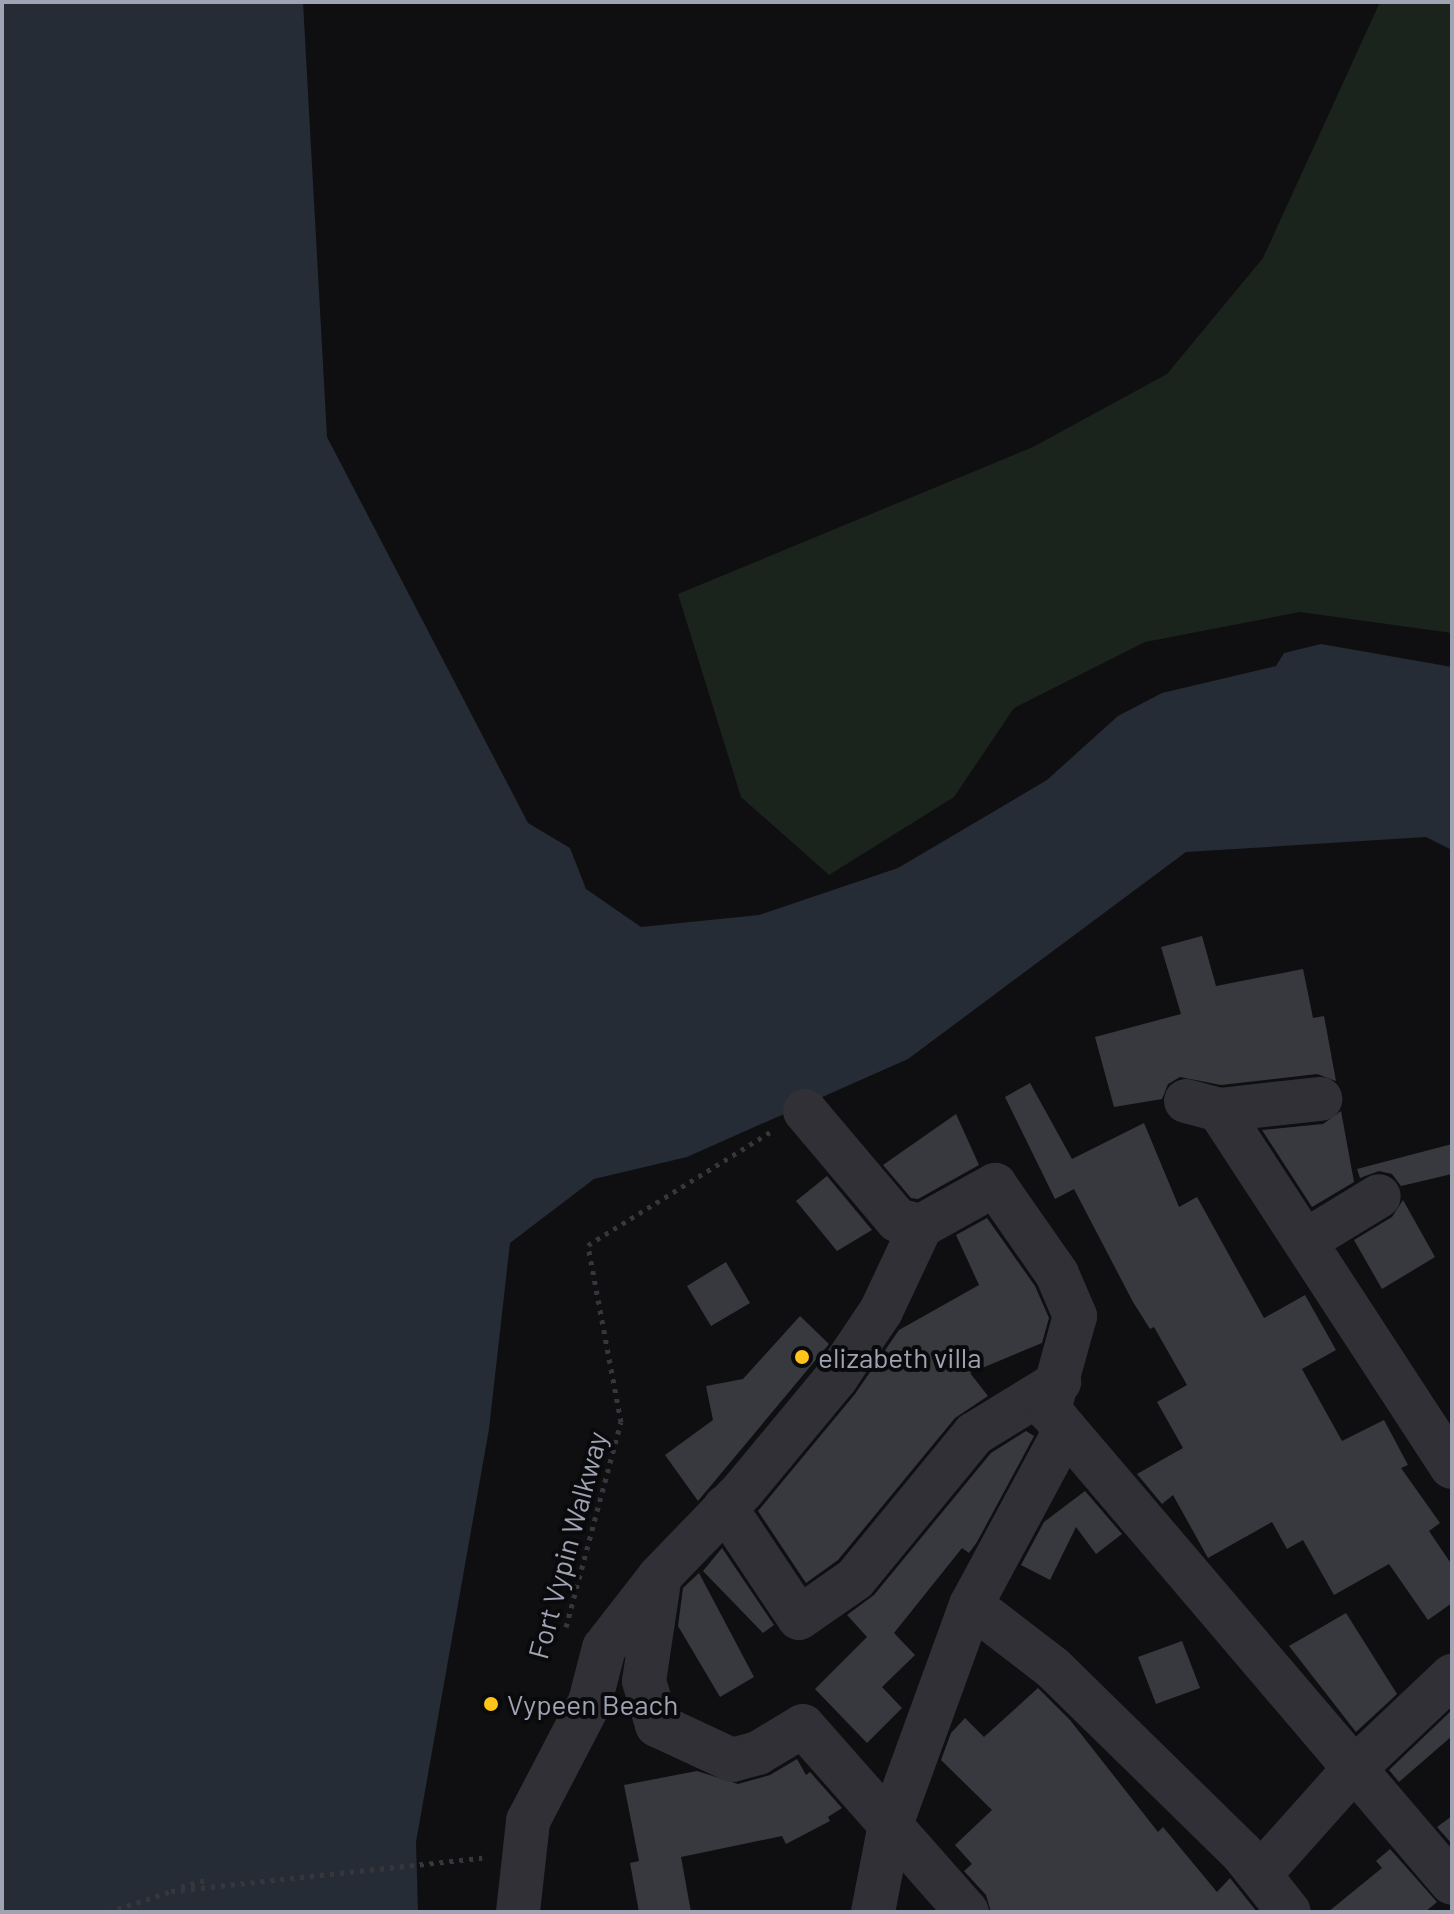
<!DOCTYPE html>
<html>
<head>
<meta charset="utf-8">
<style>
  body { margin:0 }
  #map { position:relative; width:1454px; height:1914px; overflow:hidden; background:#0f0f11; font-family:Barlow,sans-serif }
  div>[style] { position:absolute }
  .green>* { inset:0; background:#1b231d }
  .water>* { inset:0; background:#252c35 }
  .building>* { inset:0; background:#38393f }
  .path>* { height:5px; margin-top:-2.5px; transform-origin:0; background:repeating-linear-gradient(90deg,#36373d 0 4px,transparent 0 10px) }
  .minor>* { height:44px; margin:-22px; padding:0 22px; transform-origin:22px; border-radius:22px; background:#303036 }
  .dots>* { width:22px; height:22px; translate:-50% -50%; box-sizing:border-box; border:4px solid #0a0a0c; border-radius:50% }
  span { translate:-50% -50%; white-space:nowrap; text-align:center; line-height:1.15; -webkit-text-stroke:8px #0a0a0c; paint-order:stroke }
  .poi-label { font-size:28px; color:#9fa3b3 }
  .left { translate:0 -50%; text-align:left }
  .street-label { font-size:28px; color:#9fa3b3 }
  .frame { position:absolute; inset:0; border:4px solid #9fa3b3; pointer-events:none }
</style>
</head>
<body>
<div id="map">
  <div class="green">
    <i style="clip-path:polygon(1380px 2px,1452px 2px,1452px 633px,1300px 612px,1145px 642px,1014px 708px,954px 797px,829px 875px,741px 797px,678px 594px,1033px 447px,1167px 374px,1263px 258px)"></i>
  </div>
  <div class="water">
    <i style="clip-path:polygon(2px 2px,303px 2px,327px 437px,528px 823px,570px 848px,586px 889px,641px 927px,759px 915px,898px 868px,1047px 780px,1118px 716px,1162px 693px,1276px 666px,1284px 653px,1321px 644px,1452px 667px,1452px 850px,1426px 837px,1186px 852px,908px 1059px,687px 1157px,594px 1179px,510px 1243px,489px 1429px,416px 1842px,418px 1912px,2px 1912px)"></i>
  </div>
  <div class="building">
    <i style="clip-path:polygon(1202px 936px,1216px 986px,1303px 969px,1313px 1018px,1324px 1016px,1336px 1081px,1317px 1074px,1221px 1085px,1180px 1077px,1168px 1084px,1162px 1099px,1114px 1107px,1095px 1037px,1181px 1014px,1161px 947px)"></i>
    <i style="clip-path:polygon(1030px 1083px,1072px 1159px,1144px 1123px,1179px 1207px,1197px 1197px,1264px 1318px,1305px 1295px,1336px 1350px,1302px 1369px,1342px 1441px,1384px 1420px,1408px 1465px,1401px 1468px,1440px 1523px,1429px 1531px,1452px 1565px,1452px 1603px,1428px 1620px,1389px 1564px,1334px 1595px,1303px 1540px,1287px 1549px,1272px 1522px,1208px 1558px,1173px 1495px,1162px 1504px,1137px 1474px,1183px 1448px,1157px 1402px,1187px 1385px,1154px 1327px,1150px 1329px,1133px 1302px,1074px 1189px,1055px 1199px,1005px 1097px)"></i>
    <i style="clip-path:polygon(1341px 1111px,1354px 1182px,1312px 1207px,1262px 1130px,1323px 1124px)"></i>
    <i style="clip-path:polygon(956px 1114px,979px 1165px,918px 1199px,911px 1198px,883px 1165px)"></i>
    <i style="clip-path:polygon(1452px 1144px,1452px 1174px,1401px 1186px,1392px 1174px,1379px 1171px,1360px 1178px,1357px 1169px)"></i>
    <i style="clip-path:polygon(827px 1176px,872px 1230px,837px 1251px,796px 1201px)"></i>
    <i style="clip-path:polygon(1403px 1200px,1435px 1257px,1382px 1289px,1354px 1240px,1392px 1217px)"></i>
    <i style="clip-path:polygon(987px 1218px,1035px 1286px,1049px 1318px,1042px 1343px,970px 1373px,988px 1396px,955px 1418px,838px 1560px,806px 1583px,758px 1511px,855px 1394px,899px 1330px,979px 1285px,956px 1235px)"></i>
    <i style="clip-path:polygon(726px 1262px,750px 1303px,711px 1326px,687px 1286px)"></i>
    <i style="clip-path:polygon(800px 1316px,829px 1344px,698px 1501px,665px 1455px,713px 1420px,706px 1386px,743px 1379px)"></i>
    <i style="clip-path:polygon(1026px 1431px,1034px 1436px,977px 1542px,969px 1553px,962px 1548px,894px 1633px,915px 1655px,882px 1687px,902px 1708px,867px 1743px,815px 1689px,867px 1637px,847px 1615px,874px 1595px,991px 1453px)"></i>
    <i style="clip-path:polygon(1085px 1491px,1122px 1534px,1096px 1554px,1076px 1527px,1050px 1580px,1021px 1565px,1044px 1522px)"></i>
    <i style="clip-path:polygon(722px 1548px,774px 1625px,763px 1633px,703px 1571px)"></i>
    <i style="clip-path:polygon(699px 1573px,754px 1677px,720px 1697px,678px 1626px,683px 1588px)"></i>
    <i style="clip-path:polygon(1346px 1613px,1397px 1694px,1356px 1732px,1289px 1646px)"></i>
    <i style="clip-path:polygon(1182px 1641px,1200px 1688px,1156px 1704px,1138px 1657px)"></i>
    <i style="clip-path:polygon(1038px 1688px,1070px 1720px,1158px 1832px,1163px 1827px,1217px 1892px,1230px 1878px,1257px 1912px,991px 1912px,986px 1895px,964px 1871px,972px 1864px,955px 1845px,992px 1810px,941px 1760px,951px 1733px,965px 1718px,984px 1737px)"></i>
    <i style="clip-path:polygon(1452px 1710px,1452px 1736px,1399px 1782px,1389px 1770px)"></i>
    <i style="clip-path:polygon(797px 1759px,806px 1775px,810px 1772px,842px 1808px,828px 1817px,830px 1821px,786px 1844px,782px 1836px,681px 1857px,691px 1912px,639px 1912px,630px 1863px,639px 1861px,624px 1785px,697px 1771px,738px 1784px,770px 1775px)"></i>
    <i style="clip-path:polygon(1452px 1816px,1452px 1844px,1437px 1827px)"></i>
    <i style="clip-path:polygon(1390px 1849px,1437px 1902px,1425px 1912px,1328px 1912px,1382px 1868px,1376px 1861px)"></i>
  </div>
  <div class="path">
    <i style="left:566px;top:1627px;width:212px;rotate:-75deg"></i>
    <i style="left:621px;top:1422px;width:180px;rotate:-100.6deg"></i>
    <i style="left:588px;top:1245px;width:214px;rotate:-31.8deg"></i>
    <i style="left:181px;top:1887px;width:25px;rotate:-16deg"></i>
    <i style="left:171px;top:1891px;width:313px;rotate:-6.1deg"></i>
    <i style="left:108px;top:1912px;width:67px;rotate:-18.2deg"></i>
  </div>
  <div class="minor">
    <i style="left:1186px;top:1101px;width:34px;rotate:15deg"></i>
    <i style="left:1219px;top:1110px;width:102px;rotate:-6.2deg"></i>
    <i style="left:1219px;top:1110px;width:426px;rotate:56.9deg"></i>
    <i style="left:805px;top:1111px;width:143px;rotate:49.8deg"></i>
    <i style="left:897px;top:1220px;width:25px;rotate:14deg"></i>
    <i style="left:1307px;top:1240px;width:84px;rotate:-31.4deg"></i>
    <i style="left:725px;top:1507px;width:133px;rotate:56.3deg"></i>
    <i style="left:799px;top:1618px;width:68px;rotate:-34.9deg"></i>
    <i style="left:855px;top:1579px;width:188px;rotate:-50.6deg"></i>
    <i style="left:974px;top:1434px;width:100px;rotate:-31.5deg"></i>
    <i style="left:659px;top:1581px;width:101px;rotate:98.5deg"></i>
    <i style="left:644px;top:1681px;width:46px;rotate:73.5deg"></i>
    <i style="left:657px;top:1725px;width:83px;rotate:25deg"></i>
    <i style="left:732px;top:1760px;width:27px;rotate:-15deg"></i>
    <i style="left:758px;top:1753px;width:52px;rotate:-31deg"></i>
    <i style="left:803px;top:1726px;width:248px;rotate:48.6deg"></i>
    <i style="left:971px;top:1605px;width:103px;rotate:37.5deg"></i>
    <i style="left:1053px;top:1668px;width:264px;rotate:44.4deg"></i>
    <i style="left:1242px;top:1853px;width:75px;rotate:51.5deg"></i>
    <i style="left:1261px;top:1873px;width:141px;rotate:-48.2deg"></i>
    <i style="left:1355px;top:1768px;width:134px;rotate:-43.5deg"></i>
    <i style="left:518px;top:1912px;width:92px;rotate:-83.7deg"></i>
    <i style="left:528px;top:1821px;width:134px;rotate:-62.5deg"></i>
    <i style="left:590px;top:1702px;width:56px;rotate:-75.5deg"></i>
    <i style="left:604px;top:1648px;width:90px;rotate:-52.2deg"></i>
    <i style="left:659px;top:1577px;width:121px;rotate:-46deg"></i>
    <i style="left:743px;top:1490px;width:146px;rotate:-50.3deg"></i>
    <i style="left:836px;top:1378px;width:81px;rotate:-56.1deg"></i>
    <i style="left:881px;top:1311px;width:94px;rotate:-64.8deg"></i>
    <i style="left:921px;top:1226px;width:85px;rotate:-29deg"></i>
    <i style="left:995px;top:1185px;width:108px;rotate:55.1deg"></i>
    <i style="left:1057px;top:1274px;width:46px;rotate:66.8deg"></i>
    <i style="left:1075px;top:1316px;width:98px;rotate:105.5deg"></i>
    <i style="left:1049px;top:1410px;width:621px;rotate:49.57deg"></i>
    <i style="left:873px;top:1912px;width:84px;rotate:-79deg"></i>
    <i style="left:889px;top:1830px;width:239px;rotate:-70deg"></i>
    <i style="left:971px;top:1605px;width:196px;rotate:-61.7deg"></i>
  </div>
  <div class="dots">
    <i style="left:802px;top:1357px;background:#ffc419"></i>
    <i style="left:491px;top:1704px;background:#ffc419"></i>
  </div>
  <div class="poi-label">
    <span class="left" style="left:818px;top:1357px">elizabeth villa</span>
    <span class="left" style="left:507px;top:1704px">Vypeen Beach</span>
  </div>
  <div class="street-label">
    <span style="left:567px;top:1545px;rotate:-75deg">Fort Vypin Walkway</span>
  </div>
  <div class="frame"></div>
</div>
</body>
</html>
